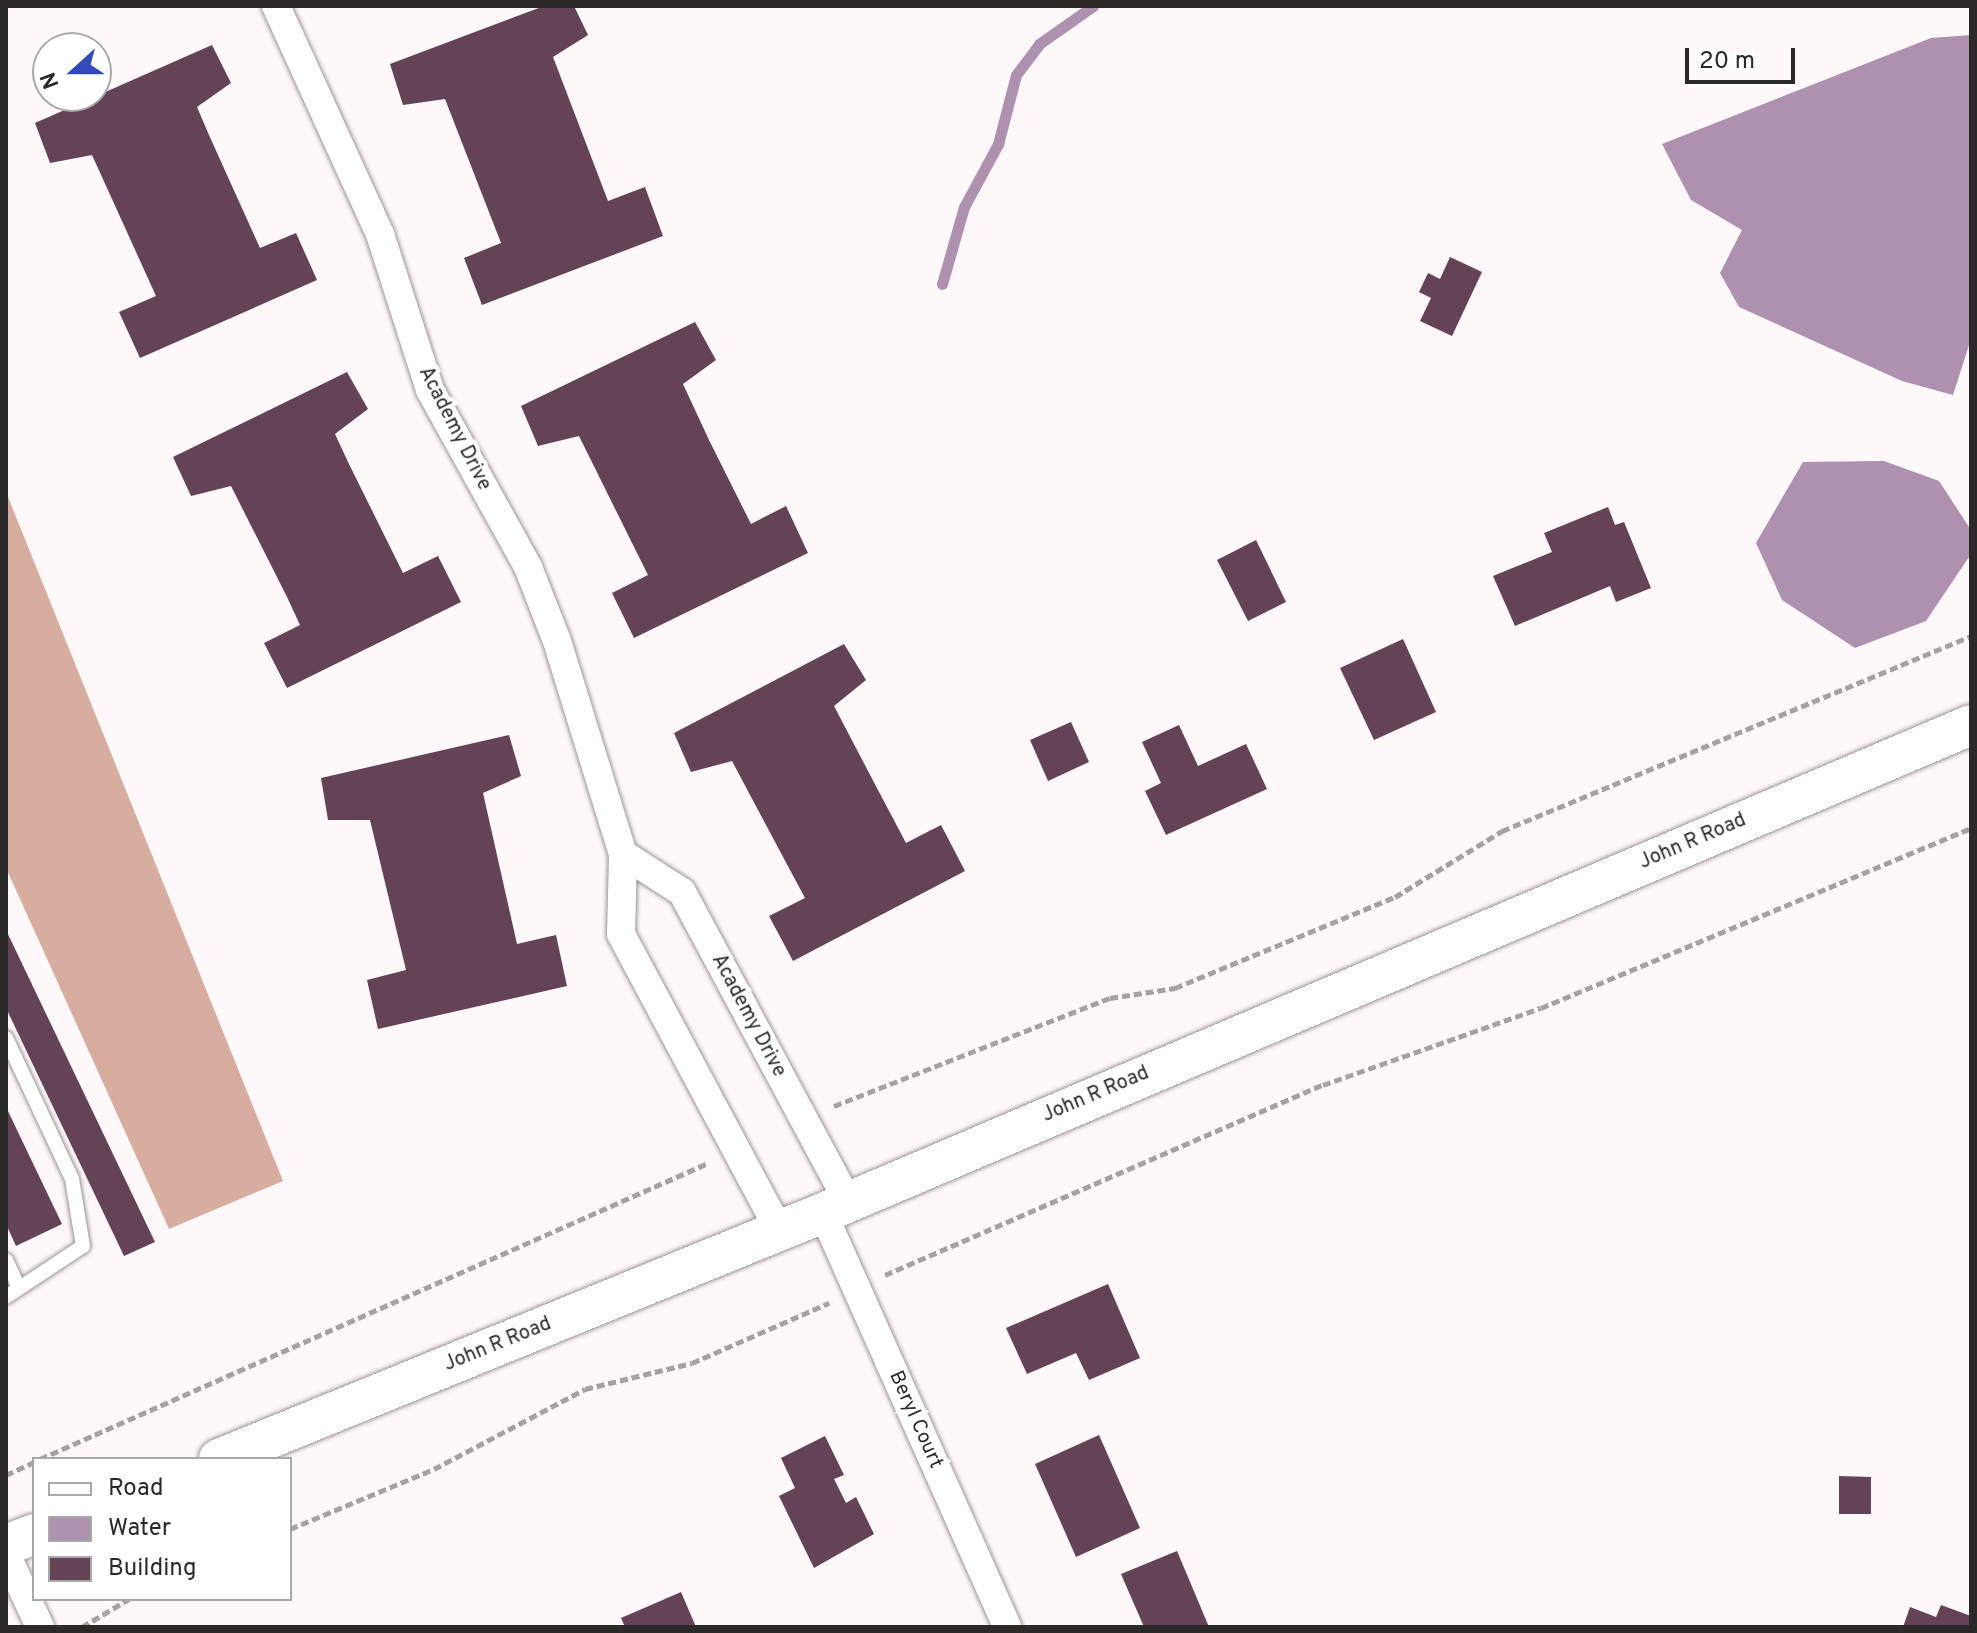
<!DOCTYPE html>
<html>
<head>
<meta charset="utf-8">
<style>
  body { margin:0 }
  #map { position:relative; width:1977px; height:1633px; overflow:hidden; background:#fff8fa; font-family:Overpass,sans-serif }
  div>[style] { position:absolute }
  .forest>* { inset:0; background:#d6ad9f }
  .water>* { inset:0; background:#ad91ae }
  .stream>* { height:11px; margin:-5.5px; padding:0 5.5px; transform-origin:5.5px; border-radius:5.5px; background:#ad91ae }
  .building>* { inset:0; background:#634355 }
  .path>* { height:5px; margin-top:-2.5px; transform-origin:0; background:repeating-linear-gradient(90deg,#a6a0a2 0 8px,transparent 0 12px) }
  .roads { filter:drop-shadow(0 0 2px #9b9495) drop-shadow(0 0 2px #9b9495) }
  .service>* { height:14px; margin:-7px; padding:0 7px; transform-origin:7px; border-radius:7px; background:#fff }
  .minor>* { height:28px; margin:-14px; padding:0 14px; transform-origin:14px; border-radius:14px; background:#fff }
  .secondary>* { height:40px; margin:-20px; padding:0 20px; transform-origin:20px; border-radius:20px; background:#fff }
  span { translate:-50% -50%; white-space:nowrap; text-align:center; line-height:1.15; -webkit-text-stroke:8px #fff; paint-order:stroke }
  .street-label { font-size:20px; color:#2b2828 }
  .frame { position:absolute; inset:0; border:8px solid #2b2828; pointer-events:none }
  .legend { position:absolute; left:32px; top:1457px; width:260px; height:144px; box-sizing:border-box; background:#fff; border:2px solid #aaa9a9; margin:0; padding:10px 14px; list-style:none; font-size:24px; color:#2b2828 }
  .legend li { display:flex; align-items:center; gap:16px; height:40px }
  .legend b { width:40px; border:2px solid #aaa9a9 }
  .north { position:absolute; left:32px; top:32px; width:80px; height:80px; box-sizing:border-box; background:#fff; border:2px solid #aaa9a9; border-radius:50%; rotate:249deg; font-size:22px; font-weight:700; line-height:32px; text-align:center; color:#2b2828 }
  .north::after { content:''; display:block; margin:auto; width:28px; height:36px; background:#334abc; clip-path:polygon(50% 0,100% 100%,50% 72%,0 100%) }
  .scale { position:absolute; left:1685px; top:48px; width:110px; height:36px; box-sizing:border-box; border:4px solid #2b2828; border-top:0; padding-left:10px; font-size:24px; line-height:28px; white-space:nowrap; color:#2b2828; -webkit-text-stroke:6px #fff; paint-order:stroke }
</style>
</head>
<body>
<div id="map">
  <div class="forest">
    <i style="clip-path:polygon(6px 492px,283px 1181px,169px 1229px,6px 868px)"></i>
  </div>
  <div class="water">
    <i style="clip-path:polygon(1971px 35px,1971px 339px,1953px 395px,1902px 381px,1739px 307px,1720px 273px,1742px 230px,1691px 200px,1662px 144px,1931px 38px)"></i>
    <i style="clip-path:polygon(1884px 461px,1939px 481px,1971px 530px,1971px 554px,1926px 621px,1855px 648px,1782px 600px,1756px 543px,1803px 462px)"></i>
  </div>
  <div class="stream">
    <i style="left:942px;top:284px;width:80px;rotate:-74.1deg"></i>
    <i style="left:964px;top:207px;width:72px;rotate:-61.6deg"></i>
    <i style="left:998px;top:144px;width:71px;rotate:-75.4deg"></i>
    <i style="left:1016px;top:75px;width:39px;rotate:-53deg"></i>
    <i style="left:1039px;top:44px;width:66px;rotate:-35.1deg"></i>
  </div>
  <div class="building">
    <i style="clip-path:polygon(544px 6px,574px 6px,588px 35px,553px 57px,608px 201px,645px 187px,663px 236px,482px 305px,464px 258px,501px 243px,445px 99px,403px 105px,390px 64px)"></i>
    <i style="clip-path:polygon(212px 45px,231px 83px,197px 107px,209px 135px,260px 248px,296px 233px,317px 280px,140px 358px,119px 312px,156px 296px,92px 155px,50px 163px,35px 123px)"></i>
    <i style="clip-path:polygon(1450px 257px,1482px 272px,1452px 336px,1420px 321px,1431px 298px,1419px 292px,1428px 273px,1440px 279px)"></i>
    <i style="clip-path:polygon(695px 322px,716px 360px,683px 384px,709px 440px,751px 524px,786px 506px,808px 553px,634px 638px,612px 593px,648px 575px,634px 547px,579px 436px,538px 446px,521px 406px)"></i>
    <i style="clip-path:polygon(347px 372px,368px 409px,335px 434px,348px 462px,403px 573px,438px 556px,461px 602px,287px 688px,264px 643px,300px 625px,287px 597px,231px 486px,191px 496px,173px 457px)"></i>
    <i style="clip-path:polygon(1608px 507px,1615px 525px,1624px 522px,1651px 588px,1616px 602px,1610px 586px,1515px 626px,1493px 576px,1552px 552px,1544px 533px)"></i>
    <i style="clip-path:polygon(1256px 540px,1286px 602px,1248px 621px,1217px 560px)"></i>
    <i style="clip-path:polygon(1403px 639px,1436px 712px,1374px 740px,1340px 668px)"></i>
    <i style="clip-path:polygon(844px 644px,866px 680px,834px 706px,878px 790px,906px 843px,941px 825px,965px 871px,793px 961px,769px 916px,805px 898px,790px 870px,732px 761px,691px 772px,674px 733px)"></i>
    <i style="clip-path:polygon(1071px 722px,1089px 762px,1048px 781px,1030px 740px)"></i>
    <i style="clip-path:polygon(1179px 725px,1198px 766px,1246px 744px,1267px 789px,1166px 835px,1145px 791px,1161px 783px,1142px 742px)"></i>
    <i style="clip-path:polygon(509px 735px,521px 776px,483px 793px,517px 944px,556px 935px,567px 986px,378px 1029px,367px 980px,406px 970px,370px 820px,328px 820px,321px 778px)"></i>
    <i style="clip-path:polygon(6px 930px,155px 1242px,124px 1256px,6px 1008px)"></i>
    <i style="clip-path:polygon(6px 1107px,62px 1224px,16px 1246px,6px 1224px)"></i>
    <i style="clip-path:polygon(1108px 1284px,1140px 1358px,1089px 1380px,1076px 1353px,1027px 1374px,1006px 1328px)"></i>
    <i style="clip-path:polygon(1099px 1435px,1140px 1528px,1076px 1557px,1035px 1464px)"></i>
    <i style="clip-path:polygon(825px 1436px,844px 1475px,834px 1479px,846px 1503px,856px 1497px,874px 1534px,814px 1568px,779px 1496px,795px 1488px,781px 1458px)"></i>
    <i style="clip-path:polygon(1839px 1476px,1871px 1477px,1871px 1514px,1839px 1514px)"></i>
    <i style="clip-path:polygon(1177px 1551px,1209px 1627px,1144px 1627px,1121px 1574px)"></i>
    <i style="clip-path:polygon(681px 1592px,696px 1627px,625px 1627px,621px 1618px)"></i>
    <i style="clip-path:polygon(1941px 1605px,1971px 1616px,1971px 1627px,1903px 1627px,1910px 1607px,1936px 1617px)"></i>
  </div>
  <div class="path">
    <i style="left:834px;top:1106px;width:296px;rotate:-21.4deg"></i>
    <i style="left:1110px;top:998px;width:66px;rotate:-8.7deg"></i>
    <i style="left:1175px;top:988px;width:238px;rotate:-22.5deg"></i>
    <i style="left:1395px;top:897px;width:126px;rotate:-31.7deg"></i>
    <i style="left:1502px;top:831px;width:508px;rotate:-22.58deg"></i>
    <i style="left:885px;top:1275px;width:477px;rotate:-23.5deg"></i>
    <i style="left:1323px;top:1085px;width:231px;rotate:-19.5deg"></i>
    <i style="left:1541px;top:1008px;width:466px;rotate:-22.7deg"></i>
    <i style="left:40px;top:1459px;width:731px;rotate:-23.9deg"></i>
    <i style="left:6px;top:1475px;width:31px;rotate:-25deg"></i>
    <i style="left:290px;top:1529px;width:156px;rotate:-22.6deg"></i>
    <i style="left:434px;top:1469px;width:171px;rotate:-27.9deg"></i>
    <i style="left:585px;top:1389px;width:110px;rotate:-13.7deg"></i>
    <i style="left:692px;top:1363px;width:150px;rotate:-23.7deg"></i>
    <i style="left:82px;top:1627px;width:55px;rotate:-30.8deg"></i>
  </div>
  <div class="roads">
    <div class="service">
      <i style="left:6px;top:1038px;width:156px;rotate:64.9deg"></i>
      <i style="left:72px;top:1179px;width:68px;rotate:80.7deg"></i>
      <i style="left:83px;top:1246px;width:92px;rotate:146.5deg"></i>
      <i style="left:6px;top:1260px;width:31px;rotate:65deg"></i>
    </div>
    <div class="minor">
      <i style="left:276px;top:6px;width:251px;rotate:65.5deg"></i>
      <i style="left:380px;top:234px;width:164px;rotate:72.2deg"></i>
      <i style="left:430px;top:390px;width:202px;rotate:61deg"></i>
      <i style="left:528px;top:567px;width:79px;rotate:68.6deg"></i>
      <i style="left:557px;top:641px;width:223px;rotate:72.8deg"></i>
      <i style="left:623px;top:854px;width:80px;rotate:91.4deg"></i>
      <i style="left:621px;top:934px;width:336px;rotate:61.9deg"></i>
      <i style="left:623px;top:854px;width:70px;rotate:32.8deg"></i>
      <i style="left:682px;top:892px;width:351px;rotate:61.8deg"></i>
      <i style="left:823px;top:1213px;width:453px;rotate:66deg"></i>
      <i style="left:6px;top:1554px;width:81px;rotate:65deg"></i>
    </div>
    <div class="secondary">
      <i style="left:219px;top:1459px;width:652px;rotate:-22.16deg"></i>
      <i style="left:823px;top:1213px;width:1247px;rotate:-23.03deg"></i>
      <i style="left:6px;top:1545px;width:30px;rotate:-21deg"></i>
    </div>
  </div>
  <div class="street-label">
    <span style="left:454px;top:429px;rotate:63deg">Academy Drive</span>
    <span style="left:1693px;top:842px;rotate:-23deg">John R Road</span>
    <span style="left:748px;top:1016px;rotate:62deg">Academy Drive</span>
    <span style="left:1096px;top:1095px;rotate:-23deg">John R Road</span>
    <span style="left:498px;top:1345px;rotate:-22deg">John R Road</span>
    <span style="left:915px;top:1420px;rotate:66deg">Beryl Court</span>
  </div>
  <div class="frame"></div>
  <ul class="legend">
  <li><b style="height:10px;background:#fff"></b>Road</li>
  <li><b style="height:22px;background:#ad91ae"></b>Water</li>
  <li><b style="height:22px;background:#634355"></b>Building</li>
  </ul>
  <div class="north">N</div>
  <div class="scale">20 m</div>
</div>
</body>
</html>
